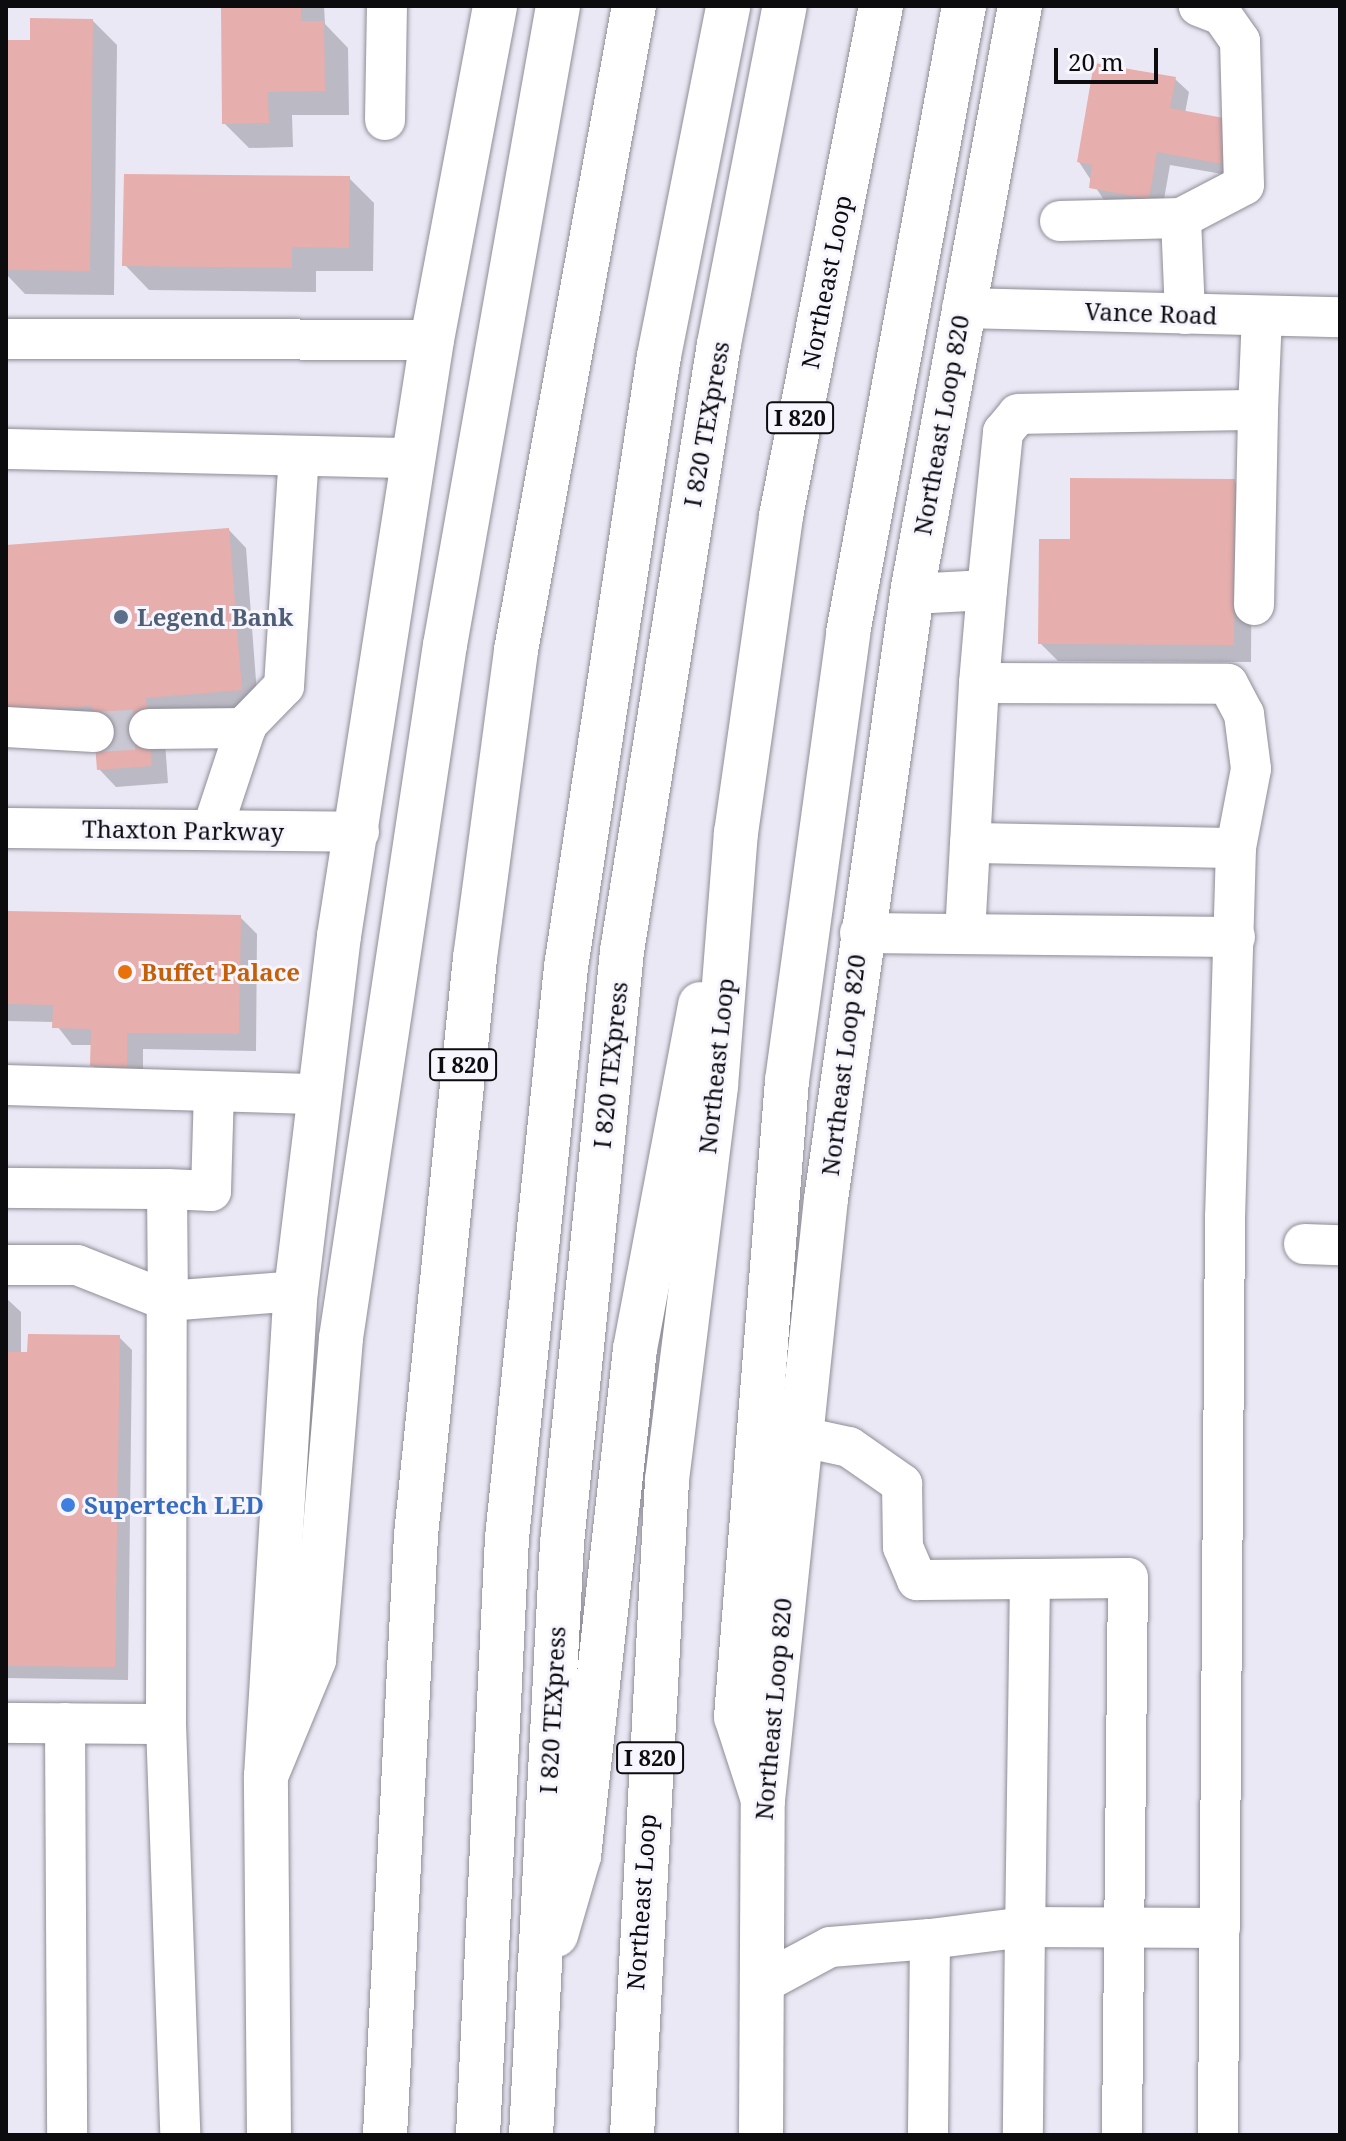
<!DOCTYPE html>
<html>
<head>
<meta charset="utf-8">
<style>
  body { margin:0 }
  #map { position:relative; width:1346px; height:2141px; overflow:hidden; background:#eae8f4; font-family:"Noto Serif",serif }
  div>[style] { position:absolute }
  .shadow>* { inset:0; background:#0003 }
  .building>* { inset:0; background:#e6aeac }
  .minor-tunnel>* { height:40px; margin-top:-20px; transform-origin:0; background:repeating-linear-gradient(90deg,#c9c7d2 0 40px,transparent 0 60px) }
  .roads { filter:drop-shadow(0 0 2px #8e8d97) drop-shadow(0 0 2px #8e8d97) }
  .minor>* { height:40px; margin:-20px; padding:0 20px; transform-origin:20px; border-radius:20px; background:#fff }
  .major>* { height:44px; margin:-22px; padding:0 22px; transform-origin:22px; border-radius:22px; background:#fff }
  .highway>* { height:44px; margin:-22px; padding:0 22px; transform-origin:22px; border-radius:22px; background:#fff }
  .dots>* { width:22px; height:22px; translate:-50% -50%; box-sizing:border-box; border:4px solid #f7f6ff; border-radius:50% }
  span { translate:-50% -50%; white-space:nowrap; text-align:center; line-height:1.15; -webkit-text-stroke:6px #f7f6ff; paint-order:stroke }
  .shield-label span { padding:2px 6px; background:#f7f6ff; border:2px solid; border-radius:6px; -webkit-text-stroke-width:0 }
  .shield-label { font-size:22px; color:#0c0c0f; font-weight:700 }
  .street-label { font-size:24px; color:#0c0c0f }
  .service-label { font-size:24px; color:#4e5e75; font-weight:700 }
  .left { translate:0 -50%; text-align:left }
  .food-label { font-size:24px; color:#c56008; font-weight:700 }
  .shop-label { font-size:24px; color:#366cbe; font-weight:700 }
  .frame { position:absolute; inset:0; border:8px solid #0c0c0f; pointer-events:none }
  .scale { position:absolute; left:1054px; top:48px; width:104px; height:36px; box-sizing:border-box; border:4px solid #0c0c0f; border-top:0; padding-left:10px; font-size:24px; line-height:28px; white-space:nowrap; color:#0c0c0f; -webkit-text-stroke:6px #f7f6ff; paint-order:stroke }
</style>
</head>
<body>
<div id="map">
  <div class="shadow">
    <i style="clip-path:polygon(223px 6px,324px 6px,325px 24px,348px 48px,349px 115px,292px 115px,293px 147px,249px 148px,224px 123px)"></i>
    <i style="clip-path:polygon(93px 21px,117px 45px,114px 295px,25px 294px,6px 274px,6px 42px,32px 43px)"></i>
    <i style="clip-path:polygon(1175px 79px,1189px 92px,1185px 113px,1228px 120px,1234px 176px,1170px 165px,1162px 211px,1104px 200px,1079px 162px)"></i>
    <i style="clip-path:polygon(349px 178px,374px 203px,373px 271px,316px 271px,316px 292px,149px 290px,125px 265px)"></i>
    <i style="clip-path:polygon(1234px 481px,1252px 498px,1251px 662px,1058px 661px,1040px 643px,1072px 541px)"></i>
    <i style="clip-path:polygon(229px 530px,246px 548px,258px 707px,163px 715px,168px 783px,116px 787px,99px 769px,95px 724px,6px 727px,6px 547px)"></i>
    <i style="clip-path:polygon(6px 913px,240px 917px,257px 934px,256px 1051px,143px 1049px,143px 1084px,110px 1083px,93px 1066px,93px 1045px,72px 1045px,54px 1022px,6px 1021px)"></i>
    <i style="clip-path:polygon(6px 1298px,21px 1312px,21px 1354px,119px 1337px,132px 1350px,128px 1680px,6px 1678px)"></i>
  </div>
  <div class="building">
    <i style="clip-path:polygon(221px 6px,301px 6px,301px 21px,324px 21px,325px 91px,268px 92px,269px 123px,222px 124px)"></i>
    <i style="clip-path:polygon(30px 18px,93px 19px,90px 271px,6px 270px,6px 40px,30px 40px)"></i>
    <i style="clip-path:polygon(1094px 63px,1176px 77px,1170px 108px,1229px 119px,1222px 164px,1157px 152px,1149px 199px,1089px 188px,1092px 165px,1077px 162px)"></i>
    <i style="clip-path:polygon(124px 174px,350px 176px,349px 248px,292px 247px,292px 268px,122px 266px)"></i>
    <i style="clip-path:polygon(1070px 478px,1235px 479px,1234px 645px,1038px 644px,1039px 539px,1070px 539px)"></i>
    <i style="clip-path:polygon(229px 528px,242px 690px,146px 698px,152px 766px,97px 770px,92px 706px,6px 712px,6px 545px)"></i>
    <i style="clip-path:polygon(6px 911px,241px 915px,239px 1034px,127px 1033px,127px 1067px,90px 1066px,91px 1029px,52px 1028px,53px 1005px,6px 1004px)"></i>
    <i style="clip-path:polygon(28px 1334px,120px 1335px,115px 1667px,6px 1666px,6px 1352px,27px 1352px)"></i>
  </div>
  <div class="minor-tunnel">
    <i style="left:94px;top:732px;width:55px;rotate:-3.1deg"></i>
  </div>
  <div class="roads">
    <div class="minor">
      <i style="left:385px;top:120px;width:114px;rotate:-89deg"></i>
      <i style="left:1060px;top:221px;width:121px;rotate:-1.4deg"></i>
      <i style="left:962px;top:308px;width:378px;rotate:1.4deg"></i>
      <i style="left:1185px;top:314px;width:96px;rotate:-92.4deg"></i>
      <i style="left:1181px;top:218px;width:71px;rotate:-27.6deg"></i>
      <i style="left:1244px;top:185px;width:144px;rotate:-91.6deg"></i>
      <i style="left:1240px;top:41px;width:32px;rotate:-125deg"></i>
      <i style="left:1222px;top:15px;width:25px;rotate:-159deg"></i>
      <i style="left:6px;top:339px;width:426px;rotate:0.1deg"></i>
      <i style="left:6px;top:449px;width:409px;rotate:1.3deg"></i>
      <i style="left:987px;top:590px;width:93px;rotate:94.9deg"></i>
      <i style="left:979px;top:683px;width:249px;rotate:0.2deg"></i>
      <i style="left:1228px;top:684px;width:34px;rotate:62deg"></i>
      <i style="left:1244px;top:714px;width:55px;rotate:82.7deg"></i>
      <i style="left:1251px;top:769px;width:80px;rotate:100.8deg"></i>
      <i style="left:1236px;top:848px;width:369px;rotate:91.7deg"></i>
      <i style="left:1225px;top:1217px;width:918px;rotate:90.44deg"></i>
      <i style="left:912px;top:594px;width:75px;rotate:-3.1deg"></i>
      <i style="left:987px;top:590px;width:159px;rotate:-84.2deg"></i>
      <i style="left:1003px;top:432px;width:23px;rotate:-50deg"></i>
      <i style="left:1018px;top:414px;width:240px;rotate:-1deg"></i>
      <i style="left:1258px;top:410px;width:94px;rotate:-87.6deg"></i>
      <i style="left:1254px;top:605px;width:195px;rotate:-88.8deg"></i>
      <i style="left:6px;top:727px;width:88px;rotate:3.3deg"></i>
      <i style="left:149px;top:729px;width:97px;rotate:-0.6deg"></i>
      <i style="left:6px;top:828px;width:353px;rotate:0.6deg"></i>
      <i style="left:212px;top:830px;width:112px;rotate:-71.7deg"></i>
      <i style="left:247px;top:724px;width:53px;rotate:-45.8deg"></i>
      <i style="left:284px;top:686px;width:230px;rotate:-86.3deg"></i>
      <i style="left:970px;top:843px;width:266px;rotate:1.1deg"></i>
      <i style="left:860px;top:933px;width:375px;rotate:0.6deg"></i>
      <i style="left:965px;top:934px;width:251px;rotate:-86.8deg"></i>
      <i style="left:6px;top:1085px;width:311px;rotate:1.7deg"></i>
      <i style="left:6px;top:1188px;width:161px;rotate:0.4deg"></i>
      <i style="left:167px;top:1189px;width:112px;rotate:89.5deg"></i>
      <i style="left:168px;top:1301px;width:98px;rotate:-158.4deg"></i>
      <i style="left:77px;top:1265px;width:71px;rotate:180deg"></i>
      <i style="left:167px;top:1189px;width:44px;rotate:2.6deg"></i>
      <i style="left:211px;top:1191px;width:99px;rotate:-88.3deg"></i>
      <i style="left:1304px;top:1244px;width:36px;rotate:2deg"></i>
      <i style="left:798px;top:1436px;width:52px;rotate:12.2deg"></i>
      <i style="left:849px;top:1447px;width:65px;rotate:34.9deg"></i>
      <i style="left:902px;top:1484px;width:63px;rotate:89.1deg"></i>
      <i style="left:903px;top:1547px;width:36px;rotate:67deg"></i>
      <i style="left:917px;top:1580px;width:113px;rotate:-0.5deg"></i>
      <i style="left:1030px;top:1579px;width:348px;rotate:90.8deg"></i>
      <i style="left:1025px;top:1927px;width:195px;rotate:0.3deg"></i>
      <i style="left:1030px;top:1579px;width:98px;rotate:-0.6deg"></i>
      <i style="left:1128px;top:1578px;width:557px;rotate:90.62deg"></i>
      <i style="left:6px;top:1723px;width:160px;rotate:0.4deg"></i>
      <i style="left:166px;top:1724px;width:423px;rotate:-89.9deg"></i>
      <i style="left:167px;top:1301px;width:129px;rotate:-4.4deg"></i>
      <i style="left:65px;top:1723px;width:412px;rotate:89.7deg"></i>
      <i style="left:166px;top:1724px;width:411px;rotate:88deg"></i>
      <i style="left:930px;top:1939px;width:96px;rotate:-7.2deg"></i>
      <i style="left:1025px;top:1927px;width:208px;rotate:90.6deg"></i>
      <i style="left:761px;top:1984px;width:78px;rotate:-28.2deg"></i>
      <i style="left:830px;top:1947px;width:100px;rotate:-4.6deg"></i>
      <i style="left:930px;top:1939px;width:196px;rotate:90.6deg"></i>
    </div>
    <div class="major">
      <i style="left:269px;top:2135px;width:359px;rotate:-90.5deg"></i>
      <i style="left:266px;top:1776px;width:486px;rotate:-86.5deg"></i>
      <i style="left:296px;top:1291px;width:358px;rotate:-83.1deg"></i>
      <i style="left:339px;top:936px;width:603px;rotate:-81.13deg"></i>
      <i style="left:432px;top:340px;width:340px;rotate:-79.3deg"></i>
      <i style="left:761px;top:2135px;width:335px;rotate:-89.7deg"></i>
      <i style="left:763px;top:1800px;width:604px;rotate:-84.02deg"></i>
      <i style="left:826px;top:1199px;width:618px;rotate:-81.91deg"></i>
      <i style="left:913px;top:587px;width:591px;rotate:-79.57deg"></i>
    </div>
    <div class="highway">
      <i style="left:266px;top:1776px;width:126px;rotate:-67.5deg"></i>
      <i style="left:314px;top:1660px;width:323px;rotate:-85.2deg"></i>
      <i style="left:341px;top:1338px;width:701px;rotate:-81.47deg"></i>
      <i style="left:445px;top:645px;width:649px;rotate:-79.97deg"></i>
      <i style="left:763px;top:1800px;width:87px;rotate:-108deg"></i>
      <i style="left:736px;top:1717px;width:638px;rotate:-85.42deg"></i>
      <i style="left:787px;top:1081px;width:452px;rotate:-82.2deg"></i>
      <i style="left:848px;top:633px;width:638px;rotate:-79.52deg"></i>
      <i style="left:556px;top:1935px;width:82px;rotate:-73.8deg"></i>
      <i style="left:579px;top:1856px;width:510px;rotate:-83.7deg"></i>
      <i style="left:635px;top:1349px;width:351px;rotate:-79.3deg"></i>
      <i style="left:385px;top:2135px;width:601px;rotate:-87.04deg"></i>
      <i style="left:416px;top:1535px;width:580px;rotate:-84.16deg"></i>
      <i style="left:475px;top:958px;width:311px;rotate:-82.4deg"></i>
      <i style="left:516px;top:650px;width:655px;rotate:-79.62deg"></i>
      <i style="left:478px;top:2135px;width:598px;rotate:-87.22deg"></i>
      <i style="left:507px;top:1538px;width:574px;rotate:-84.1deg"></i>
      <i style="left:566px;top:967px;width:618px;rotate:-81.35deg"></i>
      <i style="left:659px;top:356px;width:357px;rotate:-78.8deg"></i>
      <i style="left:531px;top:2135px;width:593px;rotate:-87deg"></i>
      <i style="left:562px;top:1543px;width:595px;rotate:-84.21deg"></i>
      <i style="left:622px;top:951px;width:615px;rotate:-80.92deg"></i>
      <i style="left:719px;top:344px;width:344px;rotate:-79deg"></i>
      <i style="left:632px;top:2135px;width:656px;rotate:-86.94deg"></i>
      <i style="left:667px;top:1480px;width:397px;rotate:-82.9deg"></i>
      <i style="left:716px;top:1086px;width:254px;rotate:-85.5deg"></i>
      <i style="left:736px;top:833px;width:320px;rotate:-81.9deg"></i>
      <i style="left:781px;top:516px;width:520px;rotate:-78.91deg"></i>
    </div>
  </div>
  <div class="dots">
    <i style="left:121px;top:617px;background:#5c6f8a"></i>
    <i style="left:125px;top:972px;background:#e8710a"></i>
    <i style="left:68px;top:1505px;background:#3f7fe0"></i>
  </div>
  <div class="shield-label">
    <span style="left:800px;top:418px">I 820</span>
    <span style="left:463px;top:1065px">I 820</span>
    <span style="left:650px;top:1758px">I 820</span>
  </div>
  <div class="street-label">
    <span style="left:826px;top:282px;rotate:-79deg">Northeast Loop</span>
    <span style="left:1151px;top:313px;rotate:2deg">Vance Road</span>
    <span style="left:706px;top:424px;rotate:-80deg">I 820 TEXpress</span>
    <span style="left:941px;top:425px;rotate:-80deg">Northeast Loop 820</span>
    <span style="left:183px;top:830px;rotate:1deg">Thaxton Parkway</span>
    <span style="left:610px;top:1065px;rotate:-84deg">I 820 TEXpress</span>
    <span style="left:843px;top:1065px;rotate:-83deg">Northeast Loop 820</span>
    <span style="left:716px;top:1066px;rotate:-84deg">Northeast Loop</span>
    <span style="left:773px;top:1709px;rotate:-85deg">Northeast Loop 820</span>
    <span style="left:552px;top:1710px;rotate:-87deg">I 820 TEXpress</span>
    <span style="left:641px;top:1902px;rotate:-86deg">Northeast Loop</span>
  </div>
  <div class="service-label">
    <span class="left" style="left:137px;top:617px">Legend Bank</span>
  </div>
  <div class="food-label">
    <span class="left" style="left:141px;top:972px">Buffet Palace</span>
  </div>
  <div class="shop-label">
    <span class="left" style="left:84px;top:1505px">Supertech LED</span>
  </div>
  <div class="frame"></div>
  <div class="scale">20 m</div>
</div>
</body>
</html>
